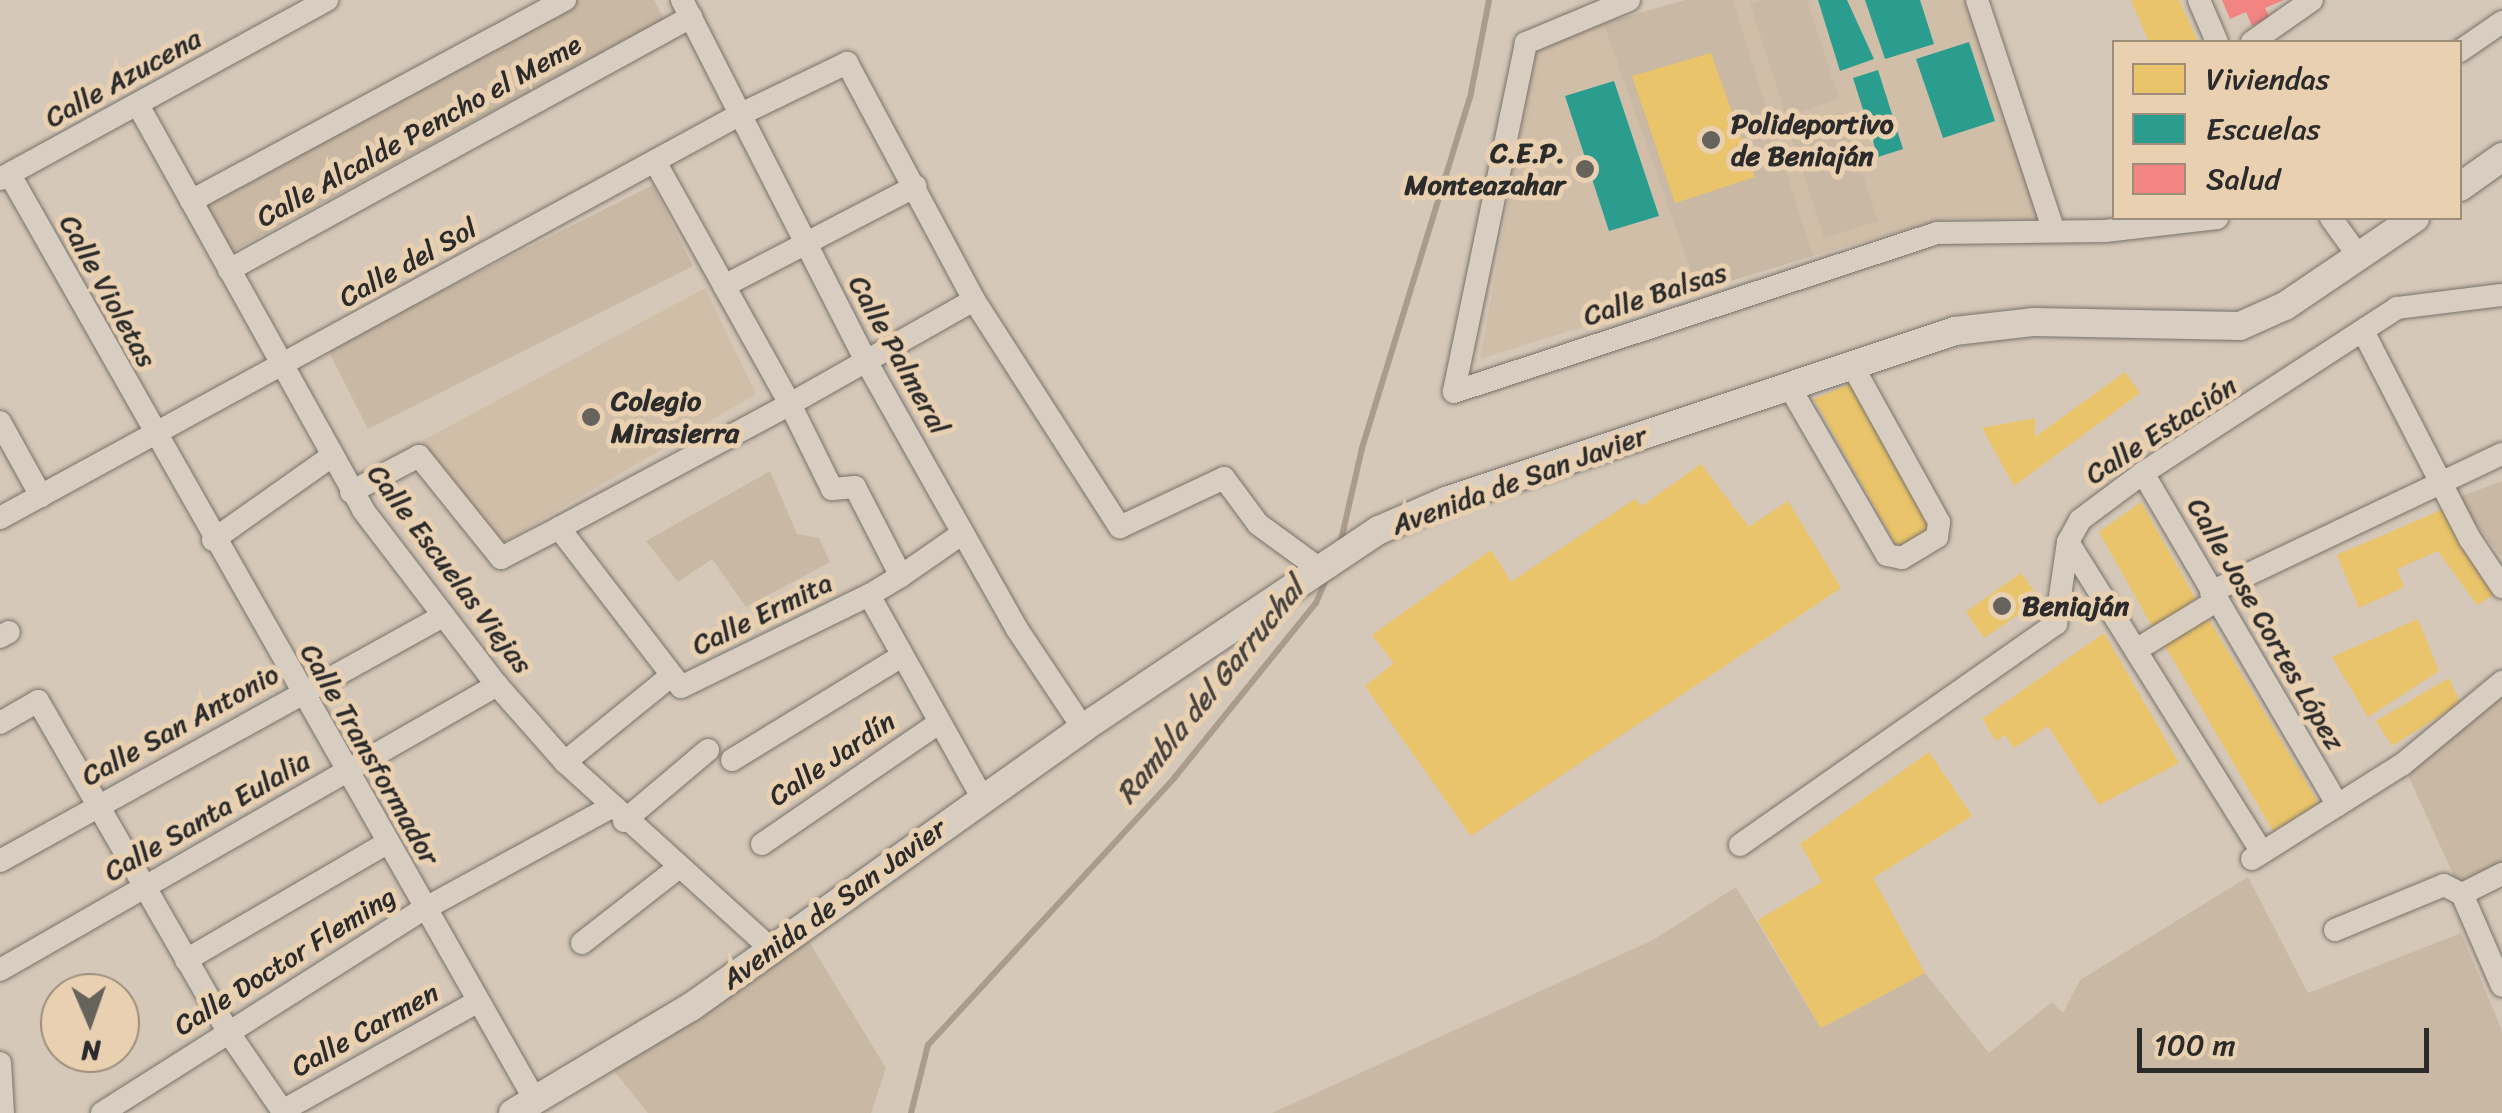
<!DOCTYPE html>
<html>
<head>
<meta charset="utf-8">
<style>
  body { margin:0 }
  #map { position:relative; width:2502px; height:1113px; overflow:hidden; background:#d5c8b8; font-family:Sriracha,sans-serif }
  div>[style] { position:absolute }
  .built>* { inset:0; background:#d0bea8 }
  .green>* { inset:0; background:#c9b9a4 }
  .homes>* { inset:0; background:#e9c46a }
  .schools>* { inset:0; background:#2a9d8f }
  .health>* { inset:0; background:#f28482 }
  .stream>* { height:6px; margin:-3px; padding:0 3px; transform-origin:3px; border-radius:3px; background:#aa9b8a }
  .roads { filter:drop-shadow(0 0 2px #78726a) drop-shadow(0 0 2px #78726a) }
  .minor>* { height:22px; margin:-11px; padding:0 11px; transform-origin:11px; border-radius:11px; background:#d7cdc1 }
  .major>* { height:28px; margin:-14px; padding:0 14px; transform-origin:14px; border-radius:14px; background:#d7cdc1 }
  .dots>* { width:28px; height:28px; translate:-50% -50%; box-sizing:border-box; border:5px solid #e9d0b1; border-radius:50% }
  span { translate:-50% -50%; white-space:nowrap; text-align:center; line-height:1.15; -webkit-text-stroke:10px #e9d0b1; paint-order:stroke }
  .street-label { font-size:28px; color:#2b2b2b }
  .poi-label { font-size:28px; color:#2b2b2b; font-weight:700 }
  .left { translate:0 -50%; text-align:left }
  .right { translate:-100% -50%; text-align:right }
  .water-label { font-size:30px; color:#46423e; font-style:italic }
  .legend { position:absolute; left:2112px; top:40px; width:350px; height:180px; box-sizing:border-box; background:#e9d0b1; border:2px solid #9d8e7b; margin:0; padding:12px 18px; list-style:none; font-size:30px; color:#2b2b2b }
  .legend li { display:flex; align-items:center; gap:20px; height:50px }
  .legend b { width:50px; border:2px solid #9d8e7b }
  .north { position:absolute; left:40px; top:973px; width:100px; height:100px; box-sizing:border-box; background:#e9d0b1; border:2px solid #9d8e7b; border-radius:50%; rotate:178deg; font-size:28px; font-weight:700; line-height:40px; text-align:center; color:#2b2b2b }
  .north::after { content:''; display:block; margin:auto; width:35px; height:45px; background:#66625c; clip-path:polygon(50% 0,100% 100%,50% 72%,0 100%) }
  .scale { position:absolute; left:2137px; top:1028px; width:292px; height:45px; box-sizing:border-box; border:5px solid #2b2b2b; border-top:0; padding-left:12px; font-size:30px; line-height:35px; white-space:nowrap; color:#2b2b2b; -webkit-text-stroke:8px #e9d0b1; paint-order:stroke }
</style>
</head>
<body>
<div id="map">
  <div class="built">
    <i style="clip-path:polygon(1733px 0,1972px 0,2043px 219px,1946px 218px,1813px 256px)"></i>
    <i style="clip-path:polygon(1603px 23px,1698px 291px,1480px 359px,1536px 48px)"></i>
    <i style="clip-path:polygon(705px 288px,756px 394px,502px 543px,422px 441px)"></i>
  </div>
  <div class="green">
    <i style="clip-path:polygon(578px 0,654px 0,664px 19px,225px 255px,198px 204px)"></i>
    <i style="clip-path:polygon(1685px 0,1733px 0,1813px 256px,1698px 291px,1603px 23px)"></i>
    <i style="clip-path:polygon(1763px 0,1807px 0,1839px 99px,1786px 116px,1750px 4px)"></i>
    <i style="clip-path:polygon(1842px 112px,1878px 221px,1824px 238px,1789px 129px)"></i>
    <i style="clip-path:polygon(653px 185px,693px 266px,368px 429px,327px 348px)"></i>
    <i style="clip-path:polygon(770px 471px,797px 534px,819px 538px,830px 562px,746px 607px,712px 559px,678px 582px,646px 541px)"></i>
    <i style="clip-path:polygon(2502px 481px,2502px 554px,2500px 555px,2456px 498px)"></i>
    <i style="clip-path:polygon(2502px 682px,2502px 874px,2462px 894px,2403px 764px)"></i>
    <i style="clip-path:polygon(2248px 877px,2308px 993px,2461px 933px,2502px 1030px,2502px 1113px,1272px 1113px,1653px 940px,1736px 887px,1821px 1028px,1925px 973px,1989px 1053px,2052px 1002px,2063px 1013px,2080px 980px)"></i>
    <i style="clip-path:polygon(800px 927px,886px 1068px,871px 1113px,648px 1113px,606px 1061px)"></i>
  </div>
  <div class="homes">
    <i style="clip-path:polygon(2131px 0,2179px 0,2198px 42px,2149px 42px)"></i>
    <i style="clip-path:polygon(1711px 53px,1755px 177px,1675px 203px,1632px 76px)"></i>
    <i style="clip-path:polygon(2125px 372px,2140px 393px,2014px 486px,1982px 428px,2035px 418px,2035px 437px)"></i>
    <i style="clip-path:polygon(1852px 383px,1933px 527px,1898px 549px,1814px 399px)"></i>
    <i style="clip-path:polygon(1701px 464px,1749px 527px,1788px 501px,1841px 588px,1471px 836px,1365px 686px,1394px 663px,1372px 635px,1491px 550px,1511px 582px,1635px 499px,1642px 506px)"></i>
    <i style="clip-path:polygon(2141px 502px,2198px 603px,2153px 628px,2099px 532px)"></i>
    <i style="clip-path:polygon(2446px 508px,2499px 591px,2477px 605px,2438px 551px,2397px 569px,2404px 587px,2359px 608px,2337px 555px)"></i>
    <i style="clip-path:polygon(2021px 573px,2040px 600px,1984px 638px,1966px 612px)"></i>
    <i style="clip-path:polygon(2208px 618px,2319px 804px,2273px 831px,2164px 644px)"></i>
    <i style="clip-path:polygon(2418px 619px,2439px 671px,2368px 717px,2332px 657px)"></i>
    <i style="clip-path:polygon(2104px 633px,2179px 763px,2099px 805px,2048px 726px,2014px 748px,2005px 735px,1996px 741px,1982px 719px)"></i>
    <i style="clip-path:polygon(2449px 678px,2460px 703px,2392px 746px,2376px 721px)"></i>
    <i style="clip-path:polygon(1929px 752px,1972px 816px,1873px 878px,1925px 973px,1821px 1028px,1758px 920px,1822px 882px,1800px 844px)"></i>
  </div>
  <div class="schools">
    <i style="clip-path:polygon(1818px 0,1847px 0,1874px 59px,1840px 71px)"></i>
    <i style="clip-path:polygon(1865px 0,1920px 0,1934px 44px,1885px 59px)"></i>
    <i style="clip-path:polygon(1969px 42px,1995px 121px,1943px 138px,1916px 59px)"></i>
    <i style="clip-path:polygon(1878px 70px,1903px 149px,1878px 157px,1853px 78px)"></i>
    <i style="clip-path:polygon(1614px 81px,1659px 216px,1609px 231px,1565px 96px)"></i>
  </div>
  <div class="health">
    <i style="clip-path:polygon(2222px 0,2284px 0,2265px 8px,2270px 18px,2252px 26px,2246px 12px,2230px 19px)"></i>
  </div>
  <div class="stream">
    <i style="left:1340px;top:545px;width:99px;rotate:-77.2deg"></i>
    <i style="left:1362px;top:448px;width:366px;rotate:-72.9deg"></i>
    <i style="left:1470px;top:98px;width:100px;rotate:-79deg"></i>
    <i style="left:911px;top:1113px;width:70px;rotate:-76deg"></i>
    <i style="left:928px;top:1045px;width:364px;rotate:-47.3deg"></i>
    <i style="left:1175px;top:777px;width:224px;rotate:-51deg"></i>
    <i style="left:1316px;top:603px;width:30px;rotate:-67deg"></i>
  </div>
  <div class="roads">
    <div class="minor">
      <i style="left:682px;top:0;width:405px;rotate:63deg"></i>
      <i style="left:866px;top:361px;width:308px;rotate:60.6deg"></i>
      <i style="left:1017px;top:629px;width:119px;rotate:56.3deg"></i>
      <i style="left:1629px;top:0;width:112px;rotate:157.3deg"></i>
      <i style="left:1526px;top:43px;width:356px;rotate:101.7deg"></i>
      <i style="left:1454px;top:392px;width:508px;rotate:-18.22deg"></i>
      <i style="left:1937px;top:233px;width:168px;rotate:-0.7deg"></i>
      <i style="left:2105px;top:231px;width:113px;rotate:-6.6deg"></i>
      <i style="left:1977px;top:0;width:243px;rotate:71.6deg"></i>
      <i style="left:2199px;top:0;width:46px;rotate:66.8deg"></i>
      <i style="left:2252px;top:42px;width:73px;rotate:-35deg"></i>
      <i style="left:2460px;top:51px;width:51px;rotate:-34.6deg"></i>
      <i style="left:138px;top:105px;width:463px;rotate:60.9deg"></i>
      <i style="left:363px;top:510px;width:220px;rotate:52.6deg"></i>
      <i style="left:497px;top:685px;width:103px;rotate:48.6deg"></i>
      <i style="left:565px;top:762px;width:278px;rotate:42.2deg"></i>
      <i style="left:10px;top:175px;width:1064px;rotate:60.42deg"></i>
      <i style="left:0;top:179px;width:373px;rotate:-28.7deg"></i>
      <i style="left:191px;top:201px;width:425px;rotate:-28.3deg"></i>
      <i style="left:2331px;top:218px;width:48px;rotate:54.3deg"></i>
      <i style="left:229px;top:270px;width:527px;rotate:-28.71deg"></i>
      <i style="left:724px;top:286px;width:216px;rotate:-27.5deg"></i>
      <i style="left:974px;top:300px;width:211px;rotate:150.5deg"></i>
      <i style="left:790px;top:404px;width:95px;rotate:63.7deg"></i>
      <i style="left:832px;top:489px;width:23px;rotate:-5deg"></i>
      <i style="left:855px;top:487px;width:100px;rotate:62.7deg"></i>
      <i style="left:901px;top:576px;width:37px;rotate:149deg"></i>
      <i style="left:869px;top:595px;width:234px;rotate:60.8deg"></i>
      <i style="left:2363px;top:331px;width:234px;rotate:62.8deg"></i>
      <i style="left:2470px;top:539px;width:58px;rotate:56.3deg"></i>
      <i style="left:1789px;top:386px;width:195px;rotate:59.9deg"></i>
      <i style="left:1887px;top:555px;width:15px;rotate:11deg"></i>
      <i style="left:1902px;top:558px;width:41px;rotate:-31deg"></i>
      <i style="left:1937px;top:537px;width:15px;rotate:-82deg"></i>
      <i style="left:1939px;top:522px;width:179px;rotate:-119deg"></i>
      <i style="left:0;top:422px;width:85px;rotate:61deg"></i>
      <i style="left:2143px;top:473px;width:385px;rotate:59.6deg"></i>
      <i style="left:351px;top:492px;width:77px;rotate:-27.9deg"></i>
      <i style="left:419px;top:456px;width:131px;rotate:51.2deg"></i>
      <i style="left:501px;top:558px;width:65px;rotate:-27.3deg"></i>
      <i style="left:559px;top:528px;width:200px;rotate:52.5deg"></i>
      <i style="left:681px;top:687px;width:209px;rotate:-26.1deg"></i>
      <i style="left:0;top:518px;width:842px;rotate:-28.61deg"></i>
      <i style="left:739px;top:115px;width:120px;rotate:-25.7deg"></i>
      <i style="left:847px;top:63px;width:269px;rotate:61.8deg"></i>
      <i style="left:974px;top:300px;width:270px;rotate:57.3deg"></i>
      <i style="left:1120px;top:527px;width:115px;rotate:-25.2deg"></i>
      <i style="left:1224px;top:478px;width:57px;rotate:53.5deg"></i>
      <i style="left:1258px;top:524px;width:73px;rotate:36.1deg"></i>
      <i style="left:559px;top:528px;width:262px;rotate:-28.2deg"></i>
      <i style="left:790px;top:404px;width:278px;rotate:-119.1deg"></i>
      <i style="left:213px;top:540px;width:146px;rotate:-35.2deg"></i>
      <i style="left:2068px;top:542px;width:366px;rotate:58deg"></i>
      <i style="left:901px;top:576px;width:75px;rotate:-34.7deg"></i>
      <i style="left:2211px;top:592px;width:322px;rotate:-25.4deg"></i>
      <i style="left:0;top:637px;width:10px;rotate:-29deg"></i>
      <i style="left:2136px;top:650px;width:94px;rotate:-31.5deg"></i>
      <i style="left:0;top:723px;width:44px;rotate:-30.1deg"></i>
      <i style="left:38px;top:701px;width:383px;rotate:60.1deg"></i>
      <i style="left:229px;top:1033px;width:97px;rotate:55.5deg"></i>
      <i style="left:732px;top:760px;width:199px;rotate:-31.5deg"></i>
      <i style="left:565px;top:762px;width:136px;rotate:-39.1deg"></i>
      <i style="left:624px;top:821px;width:110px;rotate:-40.2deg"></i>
      <i style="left:762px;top:844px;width:212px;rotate:-34.4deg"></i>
      <i style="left:1740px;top:845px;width:386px;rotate:-35deg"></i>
      <i style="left:2056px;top:624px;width:83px;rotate:-81.7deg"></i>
      <i style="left:2068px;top:542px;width:25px;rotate:-61deg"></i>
      <i style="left:2080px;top:520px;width:79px;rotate:-36.7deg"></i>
      <i style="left:2143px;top:473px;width:303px;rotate:-33deg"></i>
      <i style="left:2397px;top:308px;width:106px;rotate:-7.1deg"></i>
      <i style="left:2252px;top:859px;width:178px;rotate:-32.2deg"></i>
      <i style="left:2403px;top:764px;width:129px;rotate:-39.6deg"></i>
      <i style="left:0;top:861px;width:506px;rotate:-28.94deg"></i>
      <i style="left:2462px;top:894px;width:100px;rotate:66.5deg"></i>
      <i style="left:2335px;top:930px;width:118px;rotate:-22.4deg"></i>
      <i style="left:2444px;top:885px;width:20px;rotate:27deg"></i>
      <i style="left:2462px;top:894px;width:45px;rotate:-26.6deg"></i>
      <i style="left:582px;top:943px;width:122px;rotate:-38deg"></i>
      <i style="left:186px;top:960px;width:233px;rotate:-30.2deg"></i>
      <i style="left:0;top:970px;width:573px;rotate:-29.83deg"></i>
      <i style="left:0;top:1063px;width:50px;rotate:86.6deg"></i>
      <i style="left:282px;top:1111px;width:223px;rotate:-29.2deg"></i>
      <i style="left:102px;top:1113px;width:381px;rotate:-32.4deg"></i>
      <i style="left:424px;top:909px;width:211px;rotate:-28.6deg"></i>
    </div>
    <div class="major">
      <i style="left:2460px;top:187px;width:52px;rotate:-35.5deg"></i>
      <i style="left:513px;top:1113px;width:207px;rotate:-30.8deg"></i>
      <i style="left:691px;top:1007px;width:481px;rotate:-35.4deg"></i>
      <i style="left:1083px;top:728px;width:356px;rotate:-33.8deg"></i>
      <i style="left:1379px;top:530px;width:73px;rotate:-23.4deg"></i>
      <i style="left:1446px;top:501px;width:537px;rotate:-18.47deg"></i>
      <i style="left:1955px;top:331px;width:80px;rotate:-6.5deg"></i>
      <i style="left:2034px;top:322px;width:206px;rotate:1.1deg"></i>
      <i style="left:2240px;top:326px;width:49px;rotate:-24deg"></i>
      <i style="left:2285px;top:306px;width:157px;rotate:-34.1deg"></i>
    </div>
  </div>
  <div class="dots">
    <i style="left:1711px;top:140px;background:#66625c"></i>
    <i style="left:1585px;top:169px;background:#66625c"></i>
    <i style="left:591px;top:417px;background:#66625c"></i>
    <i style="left:2002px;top:606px;background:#66625c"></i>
  </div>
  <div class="street-label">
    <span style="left:123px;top:78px;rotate:-29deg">Calle Azucena</span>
    <span style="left:419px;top:131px;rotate:-29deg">Calle Alcalde Pencho el Meme</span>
    <span style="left:408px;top:263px;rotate:-29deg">Calle del Sol</span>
    <span style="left:108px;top:291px;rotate:61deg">Calle Violetas</span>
    <span style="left:1655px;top:294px;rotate:-18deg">Calle Balsas</span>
    <span style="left:899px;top:355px;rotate:61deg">Calle Palmeral</span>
    <span style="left:2161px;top:430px;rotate:-33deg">Calle Estación</span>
    <span style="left:1519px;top:480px;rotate:-20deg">Avenida de San Javier</span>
    <span style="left:450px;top:569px;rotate:53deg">Calle Escuelas Viejas</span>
    <span style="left:762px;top:614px;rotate:-26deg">Calle Ermita</span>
    <span style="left:2266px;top:624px;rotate:60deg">Calle Jose Cortes López</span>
    <span style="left:180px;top:725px;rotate:-29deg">Calle San Antonio</span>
    <span style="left:370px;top:754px;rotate:60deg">Calle Transformador</span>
    <span style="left:832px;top:759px;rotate:-34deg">Calle Jardín</span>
    <span style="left:207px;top:816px;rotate:-30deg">Calle Santa Eulalia</span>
    <span style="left:834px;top:904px;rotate:-36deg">Avenida de San Javier</span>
    <span style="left:285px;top:961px;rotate:-32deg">Calle Doctor Fleming</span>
    <span style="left:365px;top:1030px;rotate:-29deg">Calle Carmen</span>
  </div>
  <div class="poi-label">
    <span class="left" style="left:1731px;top:140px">Polideportivo<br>de Beniaján</span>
    <span class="right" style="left:1565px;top:169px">C.E.P.<br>Monteazahar</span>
    <span class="left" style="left:611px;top:417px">Colegio<br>Mirasierra</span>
    <span class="left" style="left:2022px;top:606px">Beniaján</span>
  </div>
  <div class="water-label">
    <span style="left:1210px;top:691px;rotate:-51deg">Rambla del Garruchal</span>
  </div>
  <ul class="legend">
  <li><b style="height:28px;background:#e9c46a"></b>Viviendas</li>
  <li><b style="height:28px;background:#2a9d8f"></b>Escuelas</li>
  <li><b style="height:28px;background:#f28482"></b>Salud</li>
  </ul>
  <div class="north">N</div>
  <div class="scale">100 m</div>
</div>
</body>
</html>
